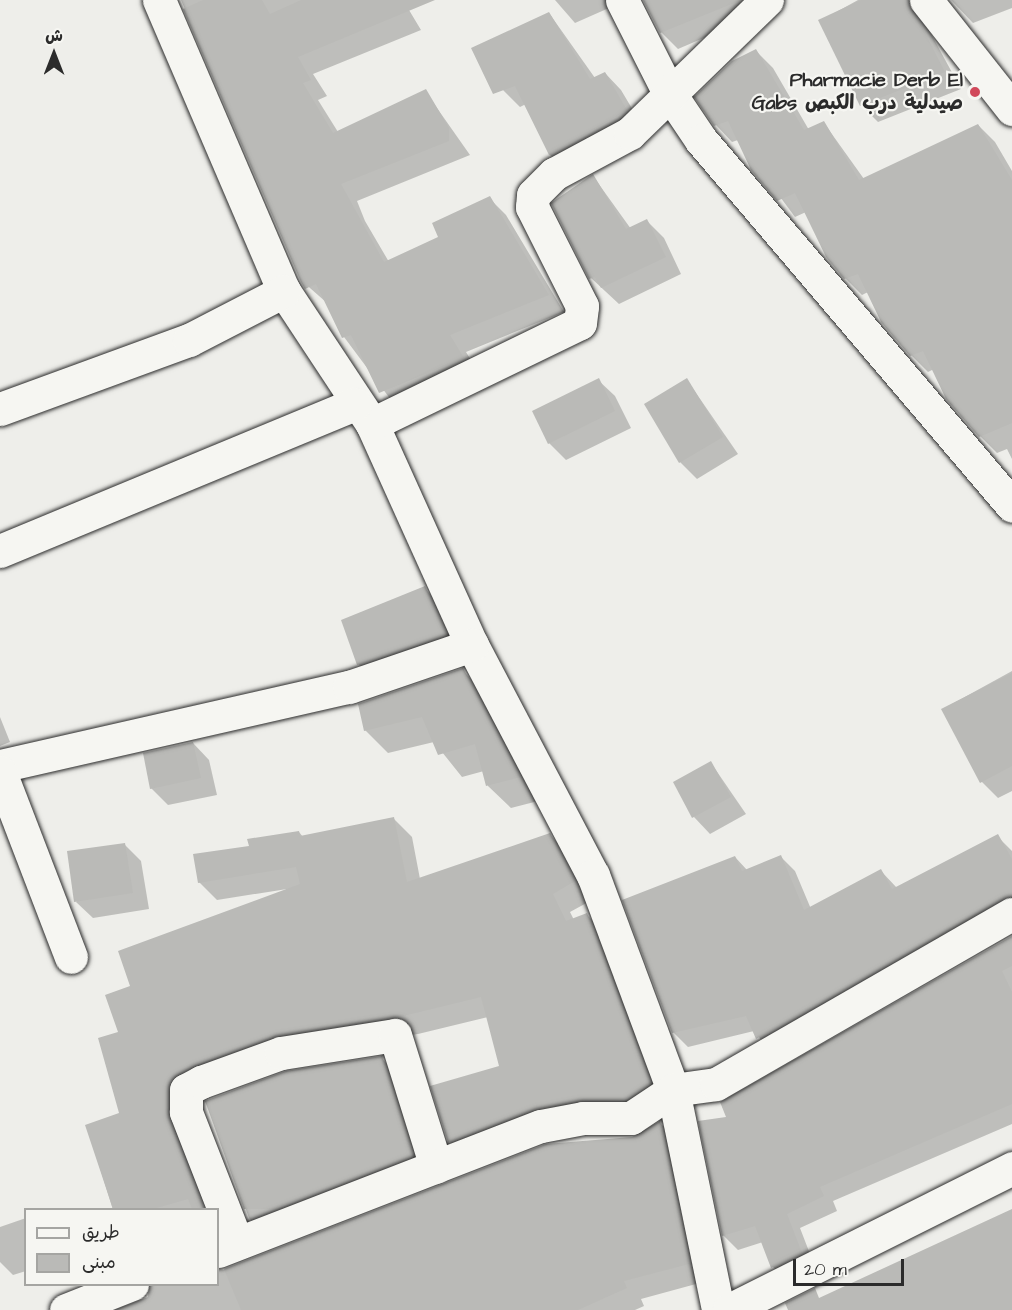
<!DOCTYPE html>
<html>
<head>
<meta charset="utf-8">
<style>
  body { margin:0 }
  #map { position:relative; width:1012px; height:1310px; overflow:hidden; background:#eeeeea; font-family:"Architects Daughter","Playpen Sans Arabic",sans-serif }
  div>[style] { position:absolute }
  .shadow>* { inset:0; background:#0003 }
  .building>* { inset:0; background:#babab7 }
  .roads { filter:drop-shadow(0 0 2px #2b2b2b) drop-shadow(0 0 2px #2b2b2b) }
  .minor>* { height:33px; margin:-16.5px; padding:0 16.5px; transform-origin:16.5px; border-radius:16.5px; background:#f6f6f2 }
  .dots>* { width:16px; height:16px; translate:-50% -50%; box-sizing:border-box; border:3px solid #f6f6f2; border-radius:50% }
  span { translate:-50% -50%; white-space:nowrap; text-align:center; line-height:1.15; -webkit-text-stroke:4.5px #f6f6f2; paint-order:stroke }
  .poi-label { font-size:20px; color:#2b2b2b; font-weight:700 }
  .right { translate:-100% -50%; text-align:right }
  .legend { position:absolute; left:24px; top:1208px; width:195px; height:78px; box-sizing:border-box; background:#f6f6f2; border:2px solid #a5a5a2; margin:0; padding:8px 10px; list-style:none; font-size:18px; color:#2b2b2b }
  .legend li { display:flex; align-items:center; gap:12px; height:30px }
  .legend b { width:30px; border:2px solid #a5a5a2 }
  .north { position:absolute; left:24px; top:24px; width:60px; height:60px; -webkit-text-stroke:4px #f6f6f2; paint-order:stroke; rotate:0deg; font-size:16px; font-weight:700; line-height:24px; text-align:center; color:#2b2b2b }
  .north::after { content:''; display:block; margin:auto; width:21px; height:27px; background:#2b2b2b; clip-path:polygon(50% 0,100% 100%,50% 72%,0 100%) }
  .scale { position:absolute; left:793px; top:1259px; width:111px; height:27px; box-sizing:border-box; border:3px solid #2b2b2b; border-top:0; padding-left:8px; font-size:18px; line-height:21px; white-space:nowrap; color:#2b2b2b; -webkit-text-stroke:4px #f6f6f2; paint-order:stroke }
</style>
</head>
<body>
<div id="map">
  <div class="shadow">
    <i style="clip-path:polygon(181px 0,403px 0,421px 30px,313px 74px,327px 96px,318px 100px,338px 132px,425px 91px,470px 155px,357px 201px,365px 221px,389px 262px,440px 238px,489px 198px,506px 215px,564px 312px,466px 352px,480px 375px,397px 408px,344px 337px,327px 303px,302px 281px)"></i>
    <i style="clip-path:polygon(555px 0,627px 0,575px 23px)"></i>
    <i style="clip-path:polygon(644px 0,748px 0,757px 15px,678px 49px,661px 32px)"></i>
    <i style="clip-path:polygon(858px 0,943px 0,924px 21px,961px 89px,878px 122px,861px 105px,820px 21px)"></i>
    <i style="clip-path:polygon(951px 0,1012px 0,1012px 8px,973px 23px)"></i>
    <i style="clip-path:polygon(549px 13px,595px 78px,605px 73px,621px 90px,643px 127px,567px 171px,550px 155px,526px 104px,520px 107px,503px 90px)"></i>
    <i style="clip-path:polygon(756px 51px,773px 68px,809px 130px,824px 123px,864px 179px,978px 125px,995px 142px,1012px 171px,1012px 459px,1007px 449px,997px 453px,980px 436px,934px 369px,928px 372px,911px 355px,868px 292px,862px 295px,845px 278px,806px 212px,795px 217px,738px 140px,732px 142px,716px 125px)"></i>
    <i style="clip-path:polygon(593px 176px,631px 229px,647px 221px,664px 238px,681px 274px,619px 304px,591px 278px)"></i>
    <i style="clip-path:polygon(598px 380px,615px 396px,631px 428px,566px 460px,549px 443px)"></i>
    <i style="clip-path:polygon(687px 380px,738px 454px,697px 479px,680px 462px)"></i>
    <i style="clip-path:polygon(424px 588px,440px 604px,461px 650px,374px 680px,358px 664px)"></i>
    <i style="clip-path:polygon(462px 670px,485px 693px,542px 800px,511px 808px,488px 786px,484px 771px,462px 777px,434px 742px,388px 753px,365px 730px)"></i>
    <i style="clip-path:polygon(1012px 671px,1012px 791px,998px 798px,982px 782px,943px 709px)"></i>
    <i style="clip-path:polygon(0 717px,10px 742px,0 746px)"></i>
    <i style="clip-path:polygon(193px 743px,209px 760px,217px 795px,168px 805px,151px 788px)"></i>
    <i style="clip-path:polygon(711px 763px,746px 814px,710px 834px,694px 817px)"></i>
    <i style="clip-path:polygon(394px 819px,412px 837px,420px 879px,550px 835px,568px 853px,592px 900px,570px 912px,574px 920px,587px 915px,605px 933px,667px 1101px,467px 1159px,449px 1141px,501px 1067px,488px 1017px,418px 1034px,296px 1052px,187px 1099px,214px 1210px,113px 1210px,87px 1126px,121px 1114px,120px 1033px,132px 987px,287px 889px,217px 900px,199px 882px,250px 847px,299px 832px,303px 837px)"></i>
    <i style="clip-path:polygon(997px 836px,1012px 851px,1012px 915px,772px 1053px,754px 1031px,688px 1047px,673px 1032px,735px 857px,747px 870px,781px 857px,795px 871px,811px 909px,881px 871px,897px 888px)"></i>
    <i style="clip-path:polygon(124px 844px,141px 861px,149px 909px,93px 918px,76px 902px)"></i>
    <i style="clip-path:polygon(1012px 937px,1012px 1124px,833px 1201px,837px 1211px,800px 1228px,815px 1267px,787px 1281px,773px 1267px,763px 1242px,738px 1250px,723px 1235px,728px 1118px)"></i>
    <i style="clip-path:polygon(381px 1058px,398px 1074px,428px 1172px,265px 1235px,249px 1218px,207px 1102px)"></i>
    <i style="clip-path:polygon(660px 1123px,678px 1141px,707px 1281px,641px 1299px,644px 1306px,635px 1310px,114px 1310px,148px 1297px,149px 1284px,218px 1284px,218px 1218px,219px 1269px,225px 1270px,632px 1138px)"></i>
    <i style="clip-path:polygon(26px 1218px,26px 1271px,13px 1275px,0 1262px,0 1227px)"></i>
  </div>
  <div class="building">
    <i style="clip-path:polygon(203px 0,262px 0,270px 14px,301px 0,435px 0,298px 57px,311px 80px,303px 83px,333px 133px,426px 89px,449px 128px,449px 141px,341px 184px,384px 262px,438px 237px,432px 223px,490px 196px,549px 295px,450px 335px,464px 358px,379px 393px,351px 335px,342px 338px,316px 284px,305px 289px,301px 282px,183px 9px)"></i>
    <i style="clip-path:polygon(643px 0,739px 0,739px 1px,660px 33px)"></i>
    <i style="clip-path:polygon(861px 0,908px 0,945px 72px,860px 106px,818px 20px)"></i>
    <i style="clip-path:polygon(549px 12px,590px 79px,605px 72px,627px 110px,549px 155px,515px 86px,493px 94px,471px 48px)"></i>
    <i style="clip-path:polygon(756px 49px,804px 130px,824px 121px,859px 180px,978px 124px,1012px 180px,1012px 423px,979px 437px,946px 399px,923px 351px,910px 356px,881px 322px,858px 274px,844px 279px,826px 257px,795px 193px,777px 201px,751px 170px,728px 121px,714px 126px,694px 97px,732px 61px)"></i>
    <i style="clip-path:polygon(593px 174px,626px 229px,647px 219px,666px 257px,601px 288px,595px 277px,589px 279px,551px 203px)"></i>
    <i style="clip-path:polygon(599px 378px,615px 411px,548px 444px,532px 411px)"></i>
    <i style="clip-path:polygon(687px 378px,723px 437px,679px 463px,644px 404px)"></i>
    <i style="clip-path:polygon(425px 586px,446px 634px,357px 665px,341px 620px)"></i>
    <i style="clip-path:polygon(463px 668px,520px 777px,486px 786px,475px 744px,438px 755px,422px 717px,364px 731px,358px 704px)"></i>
    <i style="clip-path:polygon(1012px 673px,1012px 766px,980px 783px,941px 709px)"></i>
    <i style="clip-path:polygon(193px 742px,201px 778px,150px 789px,143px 753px)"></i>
    <i style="clip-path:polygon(711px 761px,731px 797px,692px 818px,673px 782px)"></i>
    <i style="clip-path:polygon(394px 817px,407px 882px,550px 833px,575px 881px,553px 894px,566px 921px,587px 913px,650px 1083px,625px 1099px,537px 1108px,448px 1142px,430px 1086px,499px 1066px,481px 997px,399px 1017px,278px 1035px,194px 1064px,170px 1081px,169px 1119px,204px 1209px,192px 1209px,188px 1199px,153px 1209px,113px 1209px,85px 1125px,119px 1113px,98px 1038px,118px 1032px,105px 995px,130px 986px,118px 951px,300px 884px,296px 867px,198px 883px,193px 854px,249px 846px,247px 839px,299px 831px,300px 836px)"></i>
    <i style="clip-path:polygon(998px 834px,1012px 859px,1012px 895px,756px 1039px,746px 1016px,672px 1033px,622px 900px,735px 856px,742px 871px,781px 855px,804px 910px,881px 869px,892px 889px)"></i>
    <i style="clip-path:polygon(125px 843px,133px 893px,74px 902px,67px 851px)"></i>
    <i style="clip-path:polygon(1012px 936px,1012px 966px,1002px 971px,1012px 992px,1012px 1104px,820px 1187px,824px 1196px,787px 1214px,802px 1253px,771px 1268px,755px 1226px,722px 1236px,698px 1121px,726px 1117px,720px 1102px)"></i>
    <i style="clip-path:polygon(382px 1056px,413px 1156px,273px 1209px,244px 1209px,205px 1101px,286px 1071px)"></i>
    <i style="clip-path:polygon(660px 1121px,689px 1264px,624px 1281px,627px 1288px,578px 1310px,241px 1310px,224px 1269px,546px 1144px,632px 1137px)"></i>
    <i style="clip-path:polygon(1012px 1209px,1012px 1310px,788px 1310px,785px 1303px,815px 1288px,819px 1298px)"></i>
  </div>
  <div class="roads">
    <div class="minor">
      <i style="left:159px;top:0;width:317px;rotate:66.8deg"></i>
      <i style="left:284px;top:291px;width:159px;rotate:56.5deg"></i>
      <i style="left:372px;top:424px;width:243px;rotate:65.7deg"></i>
      <i style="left:472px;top:645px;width:260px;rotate:62.3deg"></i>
      <i style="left:593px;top:875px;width:229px;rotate:69.6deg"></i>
      <i style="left:673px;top:1090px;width:225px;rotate:78.4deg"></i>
      <i style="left:622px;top:0;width:102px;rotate:63.2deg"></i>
      <i style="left:668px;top:91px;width:59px;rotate:56deg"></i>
      <i style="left:701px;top:140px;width:480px;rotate:49.6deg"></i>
      <i style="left:926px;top:0;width:139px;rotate:51.7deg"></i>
      <i style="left:0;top:409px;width:201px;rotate:-20.1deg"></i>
      <i style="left:189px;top:340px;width:107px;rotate:-27.3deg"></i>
      <i style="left:372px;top:424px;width:231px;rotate:-25.9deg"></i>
      <i style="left:580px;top:323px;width:17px;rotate:-83deg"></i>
      <i style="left:582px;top:306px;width:111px;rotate:-116.8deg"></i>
      <i style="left:532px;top:207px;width:12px;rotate:-85deg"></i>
      <i style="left:533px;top:195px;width:30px;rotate:-45deg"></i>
      <i style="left:554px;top:174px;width:86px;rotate:-28.3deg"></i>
      <i style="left:630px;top:133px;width:191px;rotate:-44.2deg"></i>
      <i style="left:0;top:551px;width:384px;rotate:-22.5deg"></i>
      <i style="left:0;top:766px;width:358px;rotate:-12.8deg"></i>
      <i style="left:349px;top:687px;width:130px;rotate:-18.9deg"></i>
      <i style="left:0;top:772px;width:198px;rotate:69deg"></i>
      <i style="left:237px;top:1243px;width:141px;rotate:-111.3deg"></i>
      <i style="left:186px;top:1112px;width:22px;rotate:-90deg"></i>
      <i style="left:186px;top:1090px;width:17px;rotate:-28deg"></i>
      <i style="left:201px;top:1082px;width:85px;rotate:-19.9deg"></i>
      <i style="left:281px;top:1053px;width:115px;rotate:-9deg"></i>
      <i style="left:395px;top:1035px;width:138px;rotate:72.7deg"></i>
      <i style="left:218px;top:1251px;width:346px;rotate:-21.2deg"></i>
      <i style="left:541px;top:1126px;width:43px;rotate:-10.8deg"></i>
      <i style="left:583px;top:1118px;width:48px"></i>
      <i style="left:631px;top:1118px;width:50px;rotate:-33.7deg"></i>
      <i style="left:673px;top:1090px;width:43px;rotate:-7.9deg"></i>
      <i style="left:716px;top:1084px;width:341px;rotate:-29.9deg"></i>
      <i style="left:66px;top:1310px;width:71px;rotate:-21.5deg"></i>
      <i style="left:729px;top:1310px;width:317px;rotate:-26.6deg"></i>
    </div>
  </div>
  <div class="dots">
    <i style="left:975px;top:92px;background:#d1495b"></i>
  </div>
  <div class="poi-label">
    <span class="right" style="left:963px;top:92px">Pharmacie Derb El<br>Gabs صيدلية درب الكبص</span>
  </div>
  <ul class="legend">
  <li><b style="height:8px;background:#f6f6f2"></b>طريق</li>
  <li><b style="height:16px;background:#babab7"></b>مبنى</li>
  </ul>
  <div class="north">ش</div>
  <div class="scale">20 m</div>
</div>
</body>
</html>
